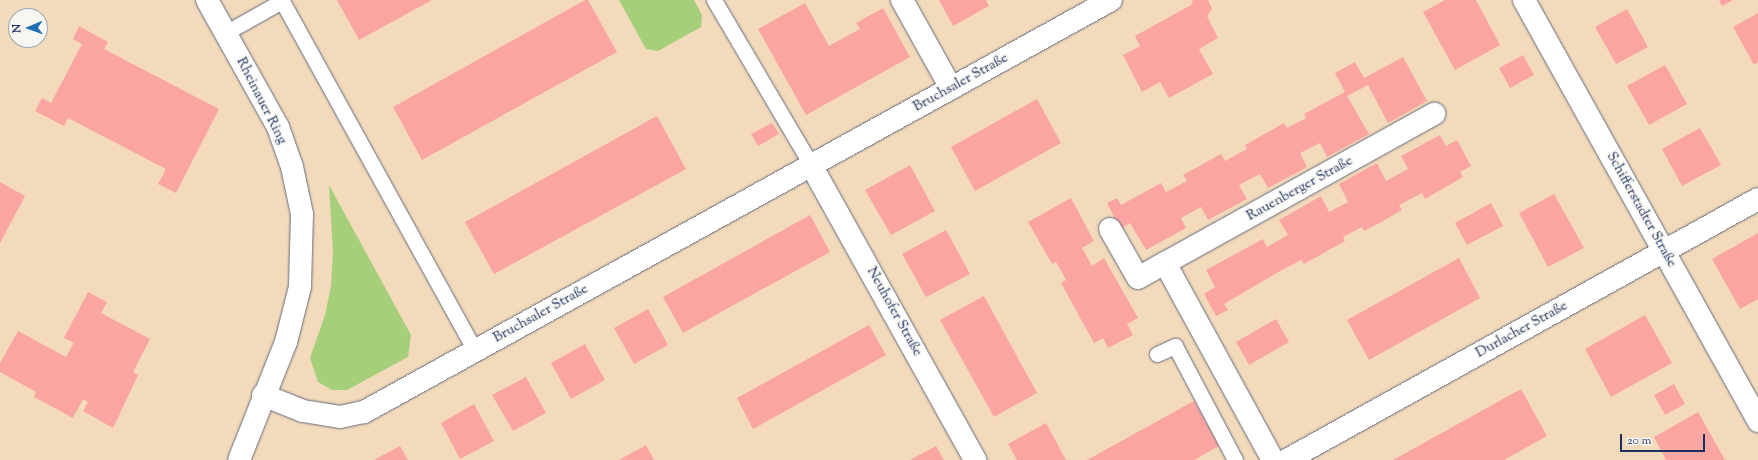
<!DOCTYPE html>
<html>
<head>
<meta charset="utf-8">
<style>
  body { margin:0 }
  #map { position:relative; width:1758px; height:460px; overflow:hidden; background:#f2dabb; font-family:"Sorts Mill Goudy",serif }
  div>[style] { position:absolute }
  .green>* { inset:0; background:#a5cf7a }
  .building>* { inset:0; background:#fba5a3 }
  .roads { filter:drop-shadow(0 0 1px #666b7f) drop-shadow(0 0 1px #666b7f) }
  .service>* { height:15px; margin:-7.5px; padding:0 7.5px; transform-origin:7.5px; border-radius:7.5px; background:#fff }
  .minor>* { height:22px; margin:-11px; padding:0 11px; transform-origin:11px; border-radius:11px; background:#fff }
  span { translate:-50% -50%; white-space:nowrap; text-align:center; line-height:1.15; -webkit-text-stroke:3.5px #f6f6f2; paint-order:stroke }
  .street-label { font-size:14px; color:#1b2f5e }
  .north { position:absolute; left:8px; top:8px; width:40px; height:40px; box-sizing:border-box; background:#f6f6f2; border:1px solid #9ea6b7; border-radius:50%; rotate:268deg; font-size:11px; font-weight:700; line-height:16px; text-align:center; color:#1b2f5e }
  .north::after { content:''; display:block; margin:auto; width:14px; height:18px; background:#1f6fb2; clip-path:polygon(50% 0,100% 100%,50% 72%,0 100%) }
  .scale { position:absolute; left:1620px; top:434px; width:85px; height:18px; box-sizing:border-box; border:2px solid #1b2f5e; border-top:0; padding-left:5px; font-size:12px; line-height:14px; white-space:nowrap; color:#1b2f5e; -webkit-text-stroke:3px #f6f6f2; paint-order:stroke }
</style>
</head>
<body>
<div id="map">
  <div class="green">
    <i style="clip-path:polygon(619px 0,694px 0,702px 15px,701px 27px,658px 51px,646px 49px)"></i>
    <i style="clip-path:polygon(329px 185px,411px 335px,408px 357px,347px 390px,332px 390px,318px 382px,310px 358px,325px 315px,331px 286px,333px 251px)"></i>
  </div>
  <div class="building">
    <i style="clip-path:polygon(337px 0,432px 0,359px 40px)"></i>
    <i style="clip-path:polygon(585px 0,588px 0,617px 52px,422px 160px,393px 107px)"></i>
    <i style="clip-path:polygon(939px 0,986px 0,989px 6px,953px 26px)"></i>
    <i style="clip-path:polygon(1193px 0,1208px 0,1212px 9px,1207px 16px,1218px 38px,1199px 49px,1213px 74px,1169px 98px,1160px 82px,1142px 92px,1123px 55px,1140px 46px,1135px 36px,1191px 5px)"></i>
    <i style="clip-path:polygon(1445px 0,1476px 0,1500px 45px,1455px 70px,1423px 12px)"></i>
    <i style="clip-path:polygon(1719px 0,1733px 0,1722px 6px)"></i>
    <i style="clip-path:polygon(805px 3px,829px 46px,860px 29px,856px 23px,883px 8px,910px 57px,806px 115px,758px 29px)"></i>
    <i style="clip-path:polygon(1627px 9px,1648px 47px,1616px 64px,1595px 27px)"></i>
    <i style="clip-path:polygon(1758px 13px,1758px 62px,1754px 65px,1733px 27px)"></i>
    <i style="clip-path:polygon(79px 26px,108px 42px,104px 49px,219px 109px,176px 193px,158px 184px,166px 169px,68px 118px,64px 126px,35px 111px,42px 98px,51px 103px,82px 44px,73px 39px)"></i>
    <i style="clip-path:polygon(1523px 55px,1534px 75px,1510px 88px,1499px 68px)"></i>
    <i style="clip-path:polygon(1403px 57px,1427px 101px,1388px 123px,1368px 85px,1347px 96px,1369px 134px,1327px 157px,1320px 143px,1300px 153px,1307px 167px,1268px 188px,1260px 174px,1239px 185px,1247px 199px,1208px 220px,1201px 207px,1181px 218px,1186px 228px,1146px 250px,1130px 223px,1120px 229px,1107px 203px,1117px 198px,1121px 205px,1161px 183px,1166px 192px,1187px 181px,1183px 175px,1221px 154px,1225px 161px,1247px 149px,1245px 145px,1284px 123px,1287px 128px,1306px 118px,1304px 114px,1345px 92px,1335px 73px,1355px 62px,1364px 78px)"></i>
    <i style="clip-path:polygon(1665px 65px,1687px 104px,1649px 125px,1627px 86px)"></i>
    <i style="clip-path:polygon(1037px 99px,1061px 143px,975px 191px,951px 147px)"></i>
    <i style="clip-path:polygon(657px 116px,686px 169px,494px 274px,465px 222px)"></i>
    <i style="clip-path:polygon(772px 123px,779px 134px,758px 146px,751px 134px)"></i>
    <i style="clip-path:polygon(1700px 128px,1721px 165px,1682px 186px,1662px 149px)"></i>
    <i style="clip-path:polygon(1440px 135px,1446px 146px,1457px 140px,1471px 166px,1460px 172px,1463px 177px,1425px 199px,1422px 193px,1399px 205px,1402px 210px,1383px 221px,1364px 231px,1362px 227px,1343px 237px,1345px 241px,1304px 264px,1301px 260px,1280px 271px,1224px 304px,1228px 310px,1216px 316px,1204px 294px,1215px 287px,1206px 270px,1263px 239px,1267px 247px,1288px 235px,1279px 220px,1321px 196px,1329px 212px,1348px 202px,1339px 184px,1377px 163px,1386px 181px,1408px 169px,1401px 156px)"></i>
    <i style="clip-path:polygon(910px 165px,935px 211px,891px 235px,865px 190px)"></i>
    <i style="clip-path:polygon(0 182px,25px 196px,0 243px)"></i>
    <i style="clip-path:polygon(1554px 194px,1584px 248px,1548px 267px,1519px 213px)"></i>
    <i style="clip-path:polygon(1071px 198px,1094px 241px,1082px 248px,1092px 266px,1104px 258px,1138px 318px,1127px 324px,1133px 335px,1108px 348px,1103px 338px,1094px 343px,1061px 283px,1066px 280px,1056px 262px,1052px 264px,1028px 222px)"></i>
    <i style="clip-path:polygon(1491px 203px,1503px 226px,1467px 245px,1455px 223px)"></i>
    <i style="clip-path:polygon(810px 215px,830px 252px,683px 333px,663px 297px)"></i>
    <i style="clip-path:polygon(946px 230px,970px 274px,926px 297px,902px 254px)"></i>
    <i style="clip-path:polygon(1758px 233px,1758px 299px,1740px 309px,1712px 259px)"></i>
    <i style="clip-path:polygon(1459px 258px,1480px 298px,1369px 360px,1347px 320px)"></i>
    <i style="clip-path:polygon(88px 292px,107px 302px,101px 313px,150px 339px,133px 372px,138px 375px,113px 428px,83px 411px,88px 402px,83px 399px,73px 418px,34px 397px,36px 392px,0 372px,0 363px,18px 331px,66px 357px,74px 343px,64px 338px)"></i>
    <i style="clip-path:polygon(984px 296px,1037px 393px,994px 417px,940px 320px)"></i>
    <i style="clip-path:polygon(648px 309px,668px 345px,634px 364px,614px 328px)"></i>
    <i style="clip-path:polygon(1645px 315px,1672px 363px,1611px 397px,1585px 349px)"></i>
    <i style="clip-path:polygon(1276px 319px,1289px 342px,1249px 365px,1236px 342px)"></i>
    <i style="clip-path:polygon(869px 325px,886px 355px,753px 429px,737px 398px)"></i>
    <i style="clip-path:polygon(585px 344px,605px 380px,571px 399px,551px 363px)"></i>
    <i style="clip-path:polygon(526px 377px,546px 413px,513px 431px,492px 395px)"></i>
    <i style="clip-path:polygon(1674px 384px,1685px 404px,1665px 415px,1654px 395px)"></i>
    <i style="clip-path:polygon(1521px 389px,1547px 436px,1504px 460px,1393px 460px)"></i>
    <i style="clip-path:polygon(1194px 401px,1219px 446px,1194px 460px,1087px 460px)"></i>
    <i style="clip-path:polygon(474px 404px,494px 441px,460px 459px,441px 423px)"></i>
    <i style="clip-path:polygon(1698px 412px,1725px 460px,1666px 460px,1654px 437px)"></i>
    <i style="clip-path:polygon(1046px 423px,1066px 460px,1017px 460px,1008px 444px)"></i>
    <i style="clip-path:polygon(646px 445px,654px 460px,619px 460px)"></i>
    <i style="clip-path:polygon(400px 446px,408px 460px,374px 460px)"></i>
    <i style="clip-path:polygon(936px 446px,944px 460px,910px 460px)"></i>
  </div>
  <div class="roads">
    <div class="service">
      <i style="left:714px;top:0;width:191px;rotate:59.5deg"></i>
      <i style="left:225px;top:33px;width:65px;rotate:-29.3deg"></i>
      <i style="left:282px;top:1px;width:399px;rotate:61.1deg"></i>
      <i style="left:1157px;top:354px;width:20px;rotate:-24deg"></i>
      <i style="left:1175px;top:346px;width:129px;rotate:62.2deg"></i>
    </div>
    <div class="minor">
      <i style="left:207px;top:0;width:145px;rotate:60.8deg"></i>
      <i style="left:278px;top:127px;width:42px;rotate:70.7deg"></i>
      <i style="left:292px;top:167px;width:48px;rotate:78deg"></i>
      <i style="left:302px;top:214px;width:73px;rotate:91.6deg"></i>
      <i style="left:300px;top:287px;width:57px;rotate:104.3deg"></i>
      <i style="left:286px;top:342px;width:127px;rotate:111.7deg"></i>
      <i style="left:902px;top:0;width:101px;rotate:60.9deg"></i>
      <i style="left:1524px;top:0;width:482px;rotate:60.9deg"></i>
      <i style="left:811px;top:165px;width:338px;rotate:60.9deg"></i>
      <i style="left:1110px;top:229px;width:56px;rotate:60.3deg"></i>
      <i style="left:1138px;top:278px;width:31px;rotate:-29deg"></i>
      <i style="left:1165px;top:263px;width:225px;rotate:61.3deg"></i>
      <i style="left:1165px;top:263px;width:308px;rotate:-29deg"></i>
      <i style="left:263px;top:395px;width:43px;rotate:21.8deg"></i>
      <i style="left:303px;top:411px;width:37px;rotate:9deg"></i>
      <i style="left:340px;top:417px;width:25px;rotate:-12deg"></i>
      <i style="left:364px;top:412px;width:853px;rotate:-28.88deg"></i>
      <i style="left:1287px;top:460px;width:538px;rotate:-28.99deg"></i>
    </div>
  </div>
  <div class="street-label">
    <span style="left:961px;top:83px;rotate:-29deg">Bruchsaler Straße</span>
    <span style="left:261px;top:101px;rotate:63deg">Rheinauer Ring</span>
    <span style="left:1300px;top:189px;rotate:-29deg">Rauenberger Straße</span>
    <span style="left:1641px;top:210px;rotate:61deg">Schifferstadter Straße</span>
    <span style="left:894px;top:312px;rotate:61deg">Neuhofer Straße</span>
    <span style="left:541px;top:314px;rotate:-29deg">Bruchsaler Straße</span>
    <span style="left:1522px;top:330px;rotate:-29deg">Durlacher Straße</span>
  </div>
  <div class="north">N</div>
  <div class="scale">20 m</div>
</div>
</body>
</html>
